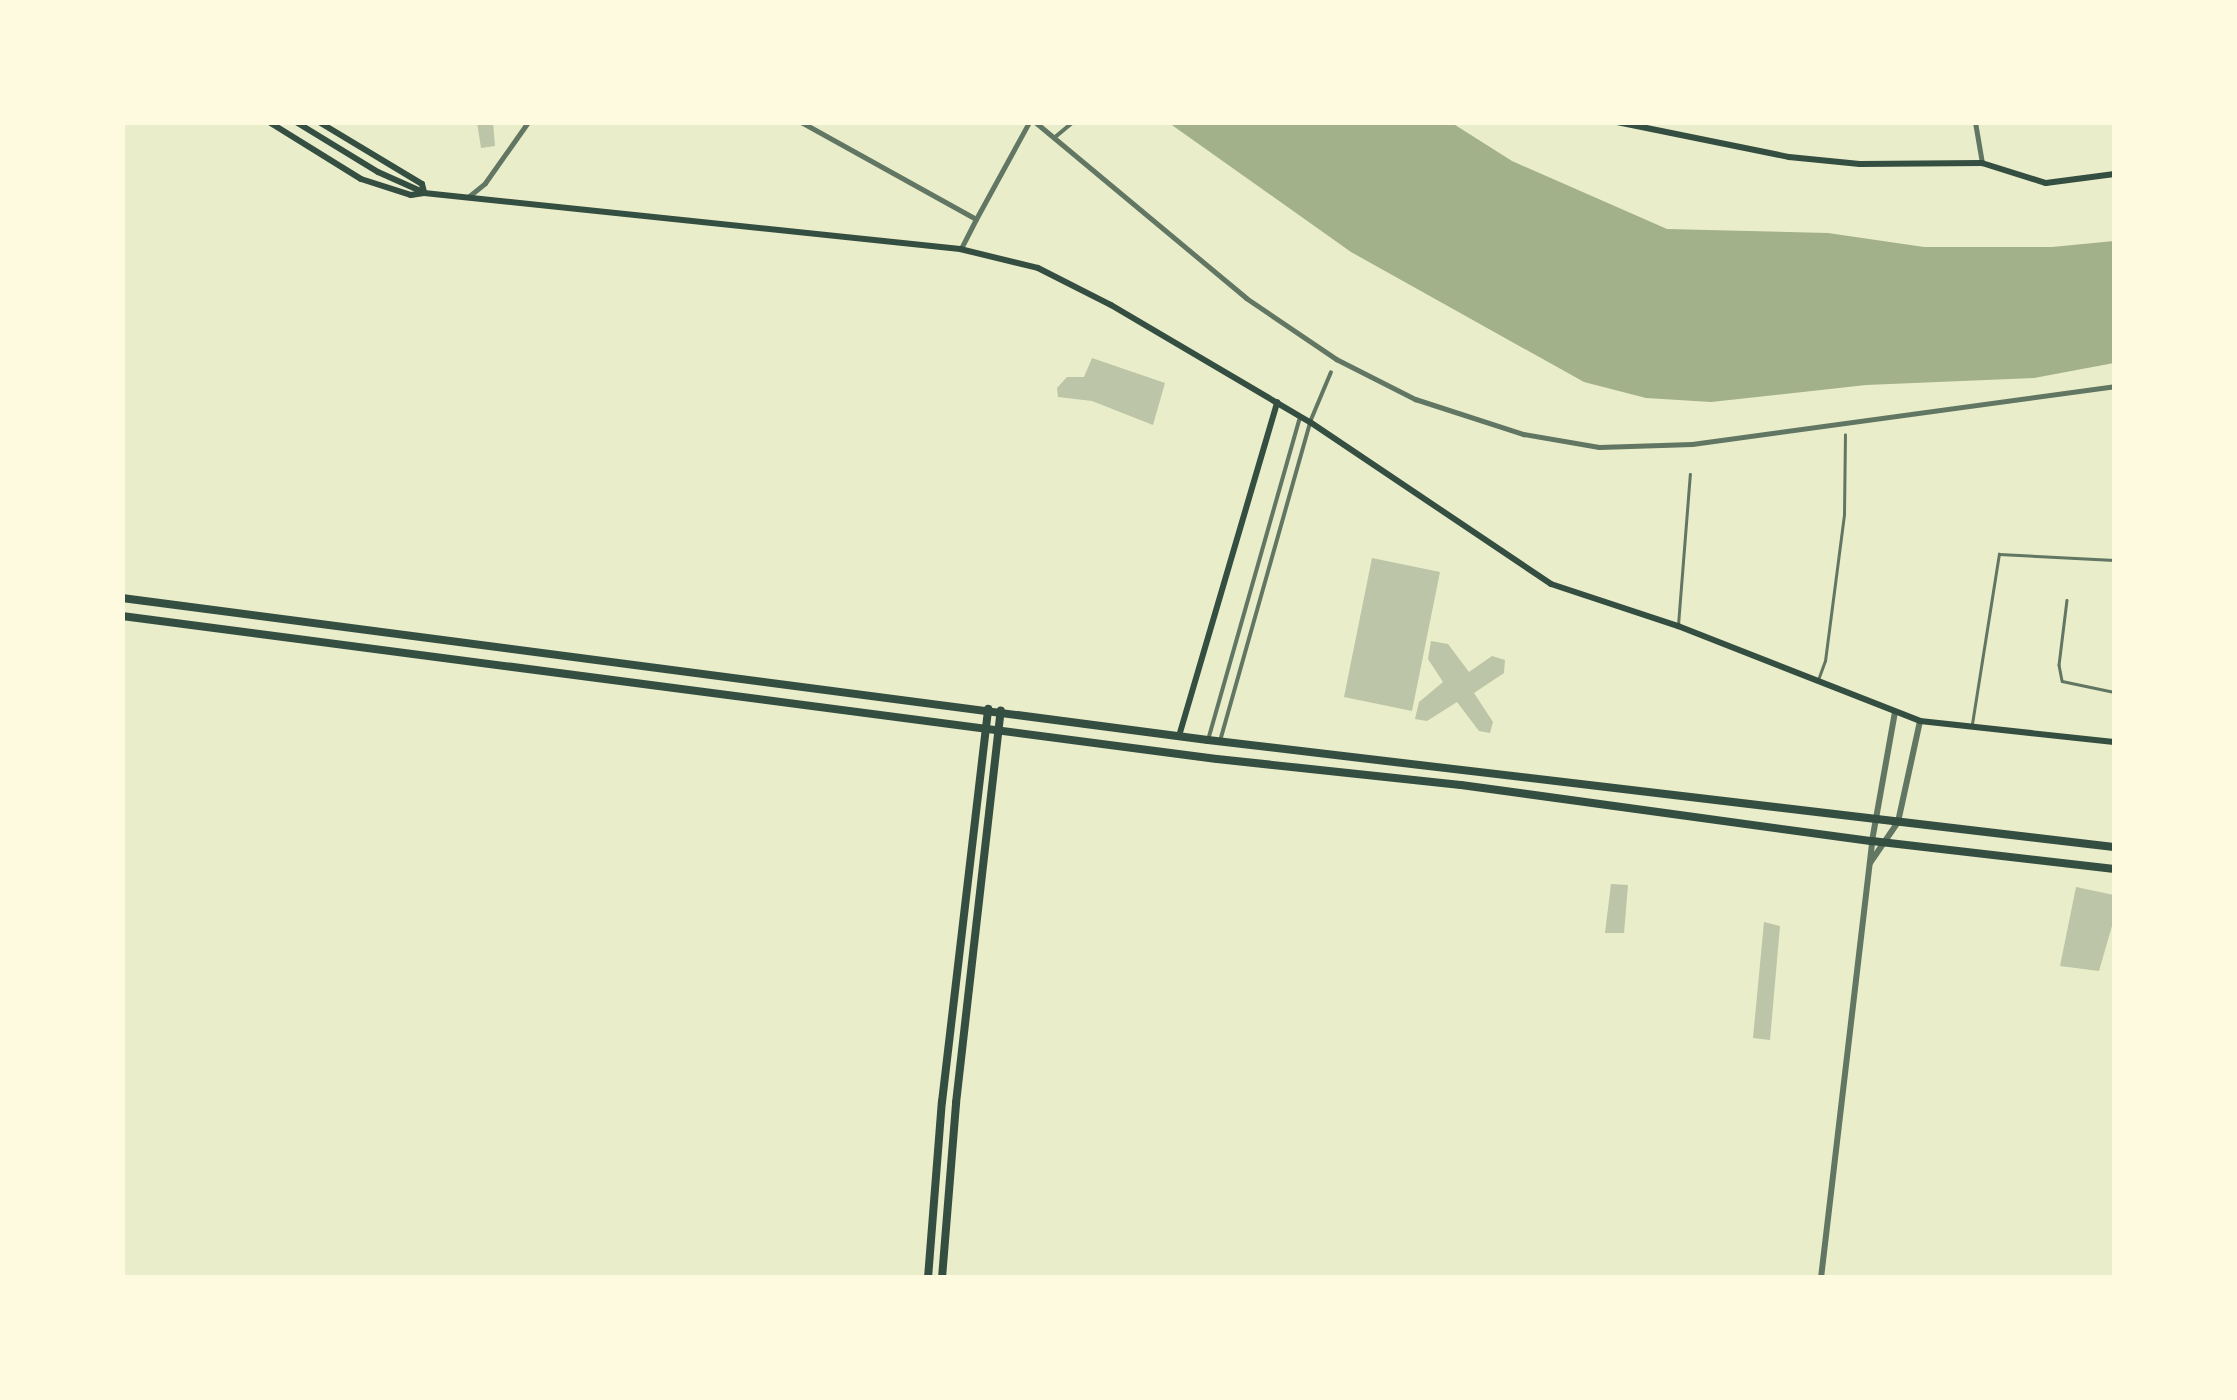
<!DOCTYPE html>
<html>
<head>
<meta charset="utf-8">
<style>
  body { margin:0 }
  #map { position:relative; width:2237px; height:1400px; overflow:hidden; background:#e9edc9; font-family:Manrope,sans-serif }
  div>[style] { position:absolute }
  .water>* { inset:0; background:#a3b18a }
  .building>* { inset:0; background:#bcc5a7 }
  .service>* { height:2.5px; margin:-1.25px; padding:0 1.25px; transform-origin:1.25px; border-radius:1.25px; background:#617663 }
  .pedestrian>* { height:4px; margin:-2px; padding:0 2px; transform-origin:2px; border-radius:2px; background:#617663 }
  .minor>* { height:5px; margin:-2.5px; padding:0 2.5px; transform-origin:2.5px; border-radius:2.5px; background:#617663 }
  .tertiary>* { height:6px; margin:-3px; padding:0 3px; transform-origin:3px; border-radius:3px; background:#617663 }
  .secondary>* { height:6px; margin:-3px; padding:0 3px; transform-origin:3px; border-radius:3px; background:#344e41 }
  .primary>* { height:8px; margin:-4px; padding:0 4px; transform-origin:4px; border-radius:4px; background:#344e41 }
  span { translate:-50% -50%; white-space:nowrap; text-align:center; line-height:1.15; -webkit-text-stroke:10px #fefae0; paint-order:stroke }
  .frame { position:absolute; inset:0; border:125px solid #fefae0; pointer-events:none }
</style>
</head>
<body>
<div id="map">
  <div class="water">
    <i style="clip-path:polygon(1169px 123px,1452px 123px,1512px 161px,1667px 229px,1828px 233px,1924px 247px,2052px 247px,2114px 241px,2114px 363px,2034px 378px,1866px 385px,1711px 402px,1646px 398px,1584px 382px,1351px 252px)"></i>
  </div>
  <div class="building">
    <i style="clip-path:polygon(477px 122px,493px 122px,495px 146px,481px 148px)"></i>
    <i style="clip-path:polygon(1092px 358px,1165px 383px,1153px 425px,1092px 401px,1058px 397px,1057px 388px,1067px 377px,1084px 377px)"></i>
    <i style="clip-path:polygon(1372px 558px,1440px 572px,1412px 711px,1344px 697px)"></i>
    <i style="clip-path:polygon(1431px 641px,1448px 644px,1469px 672px,1492px 656px,1505px 660px,1504px 673px,1474px 693px,1493px 722px,1490px 733px,1479px 731px,1457px 702px,1427px 721px,1415px 719px,1419px 702px,1443px 682px,1428px 659px)"></i>
    <i style="clip-path:polygon(1611px 884px,1628px 885px,1624px 933px,1605px 933px)"></i>
    <i style="clip-path:polygon(2076px 887px,2114px 895px,2114px 919px,2099px 971px,2060px 966px)"></i>
    <i style="clip-path:polygon(1764px 922px,1780px 926px,1770px 1040px,1753px 1038px)"></i>
  </div>
  <div class="service">
    <i style="left:2067px;top:600px;width:65px;rotate:97deg"></i>
    <i style="left:2059px;top:665px;width:16px;rotate:79deg"></i>
    <i style="left:2062px;top:681px;width:53px;rotate:11.9deg"></i>
    <i style="left:1678px;top:625px;width:151px;rotate:-85.5deg"></i>
    <i style="left:1818px;top:680px;width:20px;rotate:-70deg"></i>
    <i style="left:1825px;top:661px;width:148px;rotate:-82.6deg"></i>
    <i style="left:1844px;top:514px;width:79px;rotate:-89.3deg"></i>
    <i style="left:1972px;top:724px;width:172px;rotate:-81deg"></i>
    <i style="left:1999px;top:554px;width:115px;rotate:3deg"></i>
  </div>
  <div class="pedestrian">
    <i style="left:1054px;top:138px;width:25px;rotate:-40deg"></i>
    <i style="left:1208px;top:740px;width:336px;rotate:-74.1deg"></i>
    <i style="left:1220px;top:741px;width:331px;rotate:-74.2deg"></i>
    <i style="left:1310px;top:422px;width:54px;rotate:-67.2deg"></i>
  </div>
  <div class="minor">
    <i style="left:801px;top:122px;width:200px;rotate:29deg"></i>
    <i style="left:976px;top:219px;width:33px;rotate:117deg"></i>
    <i style="left:1035px;top:122px;width:275px;rotate:39.8deg"></i>
    <i style="left:1246px;top:298px;width:109px;rotate:34.1deg"></i>
    <i style="left:1336px;top:359px;width:89px;rotate:26.9deg"></i>
    <i style="left:1415px;top:399px;width:114px;rotate:18deg"></i>
    <i style="left:1523px;top:434px;width:77px;rotate:9.7deg"></i>
    <i style="left:1599px;top:447px;width:93px;rotate:-1.8deg"></i>
    <i style="left:1692px;top:444px;width:426px;rotate:-7.8deg"></i>
    <i style="left:1975px;top:122px;width:42px;rotate:80.3deg"></i>
    <i style="left:468px;top:197px;width:22px;rotate:-39deg"></i>
    <i style="left:485px;top:183px;width:75px;rotate:-54.8deg"></i>
    <i style="left:976px;top:219px;width:111px;rotate:-61.3deg"></i>
  </div>
  <div class="tertiary">
    <i style="left:1870px;top:863px;width:50px;rotate:-55.7deg"></i>
    <i style="left:1898px;top:822px;width:103px;rotate:-77.7deg"></i>
    <i style="left:1821px;top:1278px;width:440px;rotate:-83.3deg"></i>
    <i style="left:1872px;top:841px;width:131px;rotate:-79.9deg"></i>
  </div>
  <div class="secondary">
    <i style="left:269px;top:122px;width:108px;rotate:31.8deg"></i>
    <i style="left:361px;top:179px;width:52px;rotate:17.7deg"></i>
    <i style="left:411px;top:195px;width:13px;rotate:-9deg"></i>
    <i style="left:424px;top:193px;width:539px;rotate:5.96deg"></i>
    <i style="left:960px;top:249px;width:80px;rotate:13.7deg"></i>
    <i style="left:1038px;top:268px;width:82px;rotate:26.9deg"></i>
    <i style="left:1111px;top:305px;width:231px;rotate:30.5deg"></i>
    <i style="left:1310px;top:422px;width:290px;rotate:33.9deg"></i>
    <i style="left:1551px;top:584px;width:134px;rotate:18.3deg"></i>
    <i style="left:1678px;top:626px;width:260px;rotate:21.4deg"></i>
    <i style="left:1920px;top:721px;width:195px;rotate:6.2deg"></i>
    <i style="left:296px;top:122px;width:96px;rotate:31.4deg"></i>
    <i style="left:378px;top:172px;width:49px;rotate:24deg"></i>
    <i style="left:319px;top:122px;width:120px;rotate:31deg"></i>
    <i style="left:422px;top:184px;width:8px;rotate:76deg"></i>
    <i style="left:1617px;top:122px;width:176px;rotate:11.5deg"></i>
    <i style="left:1789px;top:157px;width:71px;rotate:5.6deg"></i>
    <i style="left:1860px;top:164px;width:122px;rotate:-0.5deg"></i>
    <i style="left:1982px;top:163px;width:67px;rotate:17.4deg"></i>
    <i style="left:2046px;top:183px;width:69px;rotate:-7.5deg"></i>
    <i style="left:1179px;top:736px;width:348px;rotate:-73.6deg"></i>
  </div>
  <div class="primary">
    <i style="left:122px;top:598px;width:1095px;rotate:7.45deg"></i>
    <i style="left:1208px;top:740px;width:912px;rotate:6.74deg"></i>
    <i style="left:122px;top:616px;width:1104px;rotate:7.44deg"></i>
    <i style="left:1217px;top:759px;width:245px;rotate:6.1deg"></i>
    <i style="left:1461px;top:785px;width:415px;rotate:7.8deg"></i>
    <i style="left:1872px;top:841px;width:244px;rotate:6.6deg"></i>
    <i style="left:928px;top:1278px;width:177px;rotate:-85.5deg"></i>
    <i style="left:942px;top:1102px;width:396px;rotate:-83.3deg"></i>
    <i style="left:942px;top:1278px;width:176px;rotate:-85.4deg"></i>
    <i style="left:956px;top:1103px;width:395px;rotate:-83.5deg"></i>
  </div>
  <div class="frame"></div>
</div>
</body>
</html>
